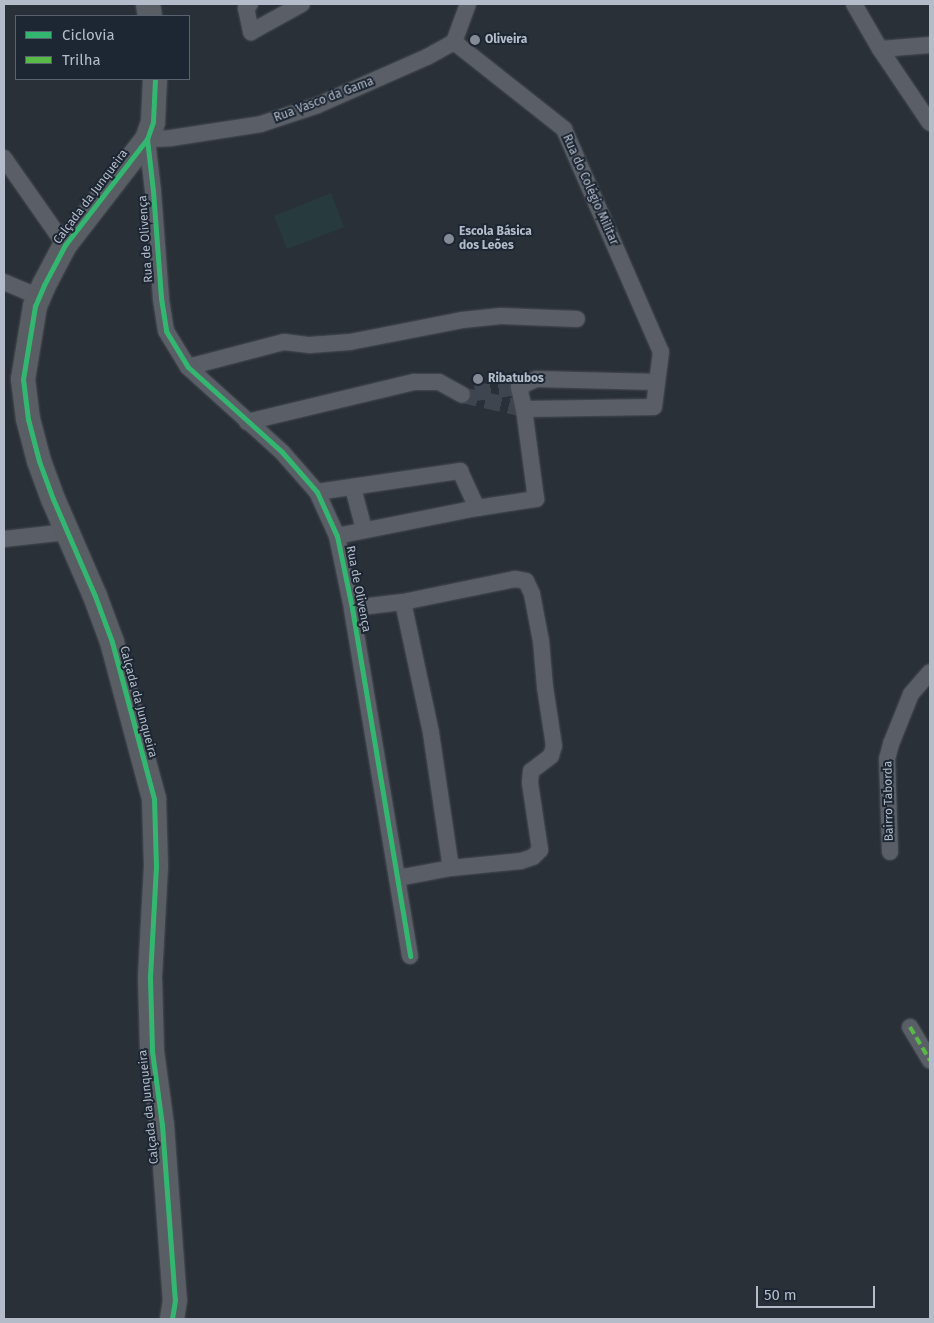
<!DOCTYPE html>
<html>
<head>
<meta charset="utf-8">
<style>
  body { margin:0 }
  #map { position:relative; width:934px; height:1323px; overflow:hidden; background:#2a3038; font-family:"Fira Sans",sans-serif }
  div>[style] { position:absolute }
  .green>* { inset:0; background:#273a3e }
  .street-tunnel>* { height:16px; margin-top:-8px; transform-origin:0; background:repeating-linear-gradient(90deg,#3f454e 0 16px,transparent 0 24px) }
  .roads { filter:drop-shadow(0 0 1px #484c53) drop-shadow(0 0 1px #484c53) }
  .street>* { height:16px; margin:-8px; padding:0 8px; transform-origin:8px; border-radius:8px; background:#5a5e66 }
  .secondary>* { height:24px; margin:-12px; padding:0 12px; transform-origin:12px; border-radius:12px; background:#595d64 }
  .quiet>* { height:4px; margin-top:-2px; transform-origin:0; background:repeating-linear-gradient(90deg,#58b947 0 8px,transparent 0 12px) }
  .cycleway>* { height:5px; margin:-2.5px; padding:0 2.5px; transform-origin:2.5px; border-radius:2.5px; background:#33b770 }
  .dots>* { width:14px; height:14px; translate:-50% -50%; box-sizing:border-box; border:2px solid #1d2633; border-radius:50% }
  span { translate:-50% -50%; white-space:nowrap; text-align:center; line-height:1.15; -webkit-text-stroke:4px #1d2633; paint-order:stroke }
  .poi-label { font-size:12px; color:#b4bcc9; font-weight:700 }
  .left { translate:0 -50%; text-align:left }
  .street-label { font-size:12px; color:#b4bcc9 }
  .frame { position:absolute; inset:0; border:5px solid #b4bcc9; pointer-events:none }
  .legend { position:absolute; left:15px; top:15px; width:175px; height:65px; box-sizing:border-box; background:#1d2633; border:1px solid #59626f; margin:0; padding:6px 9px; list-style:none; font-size:15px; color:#b4bcc9 }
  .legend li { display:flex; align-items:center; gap:10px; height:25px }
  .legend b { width:25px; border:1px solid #59626f }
  .scale { position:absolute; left:756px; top:1286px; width:119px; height:22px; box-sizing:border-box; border:2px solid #b4bcc9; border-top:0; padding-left:6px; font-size:15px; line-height:18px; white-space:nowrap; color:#b4bcc9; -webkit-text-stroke:4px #1d2633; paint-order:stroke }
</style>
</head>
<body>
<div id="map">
  <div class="green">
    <i style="clip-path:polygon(331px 193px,344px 227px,287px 249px,274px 216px)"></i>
  </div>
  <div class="street-tunnel">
    <i style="left:475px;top:393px;width:44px;rotate:-7.8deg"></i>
    <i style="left:462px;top:395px;width:64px;rotate:12.7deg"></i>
  </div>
  <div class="roads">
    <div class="street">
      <i style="left:250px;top:4px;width:6px;rotate:135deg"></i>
      <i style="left:246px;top:8px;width:25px;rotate:78deg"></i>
      <i style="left:251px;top:32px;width:58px;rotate:-28.8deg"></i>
      <i style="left:854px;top:4px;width:52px;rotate:60deg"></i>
      <i style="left:880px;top:49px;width:89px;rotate:56deg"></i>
      <i style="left:454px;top:42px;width:140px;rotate:38.3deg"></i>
      <i style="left:564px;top:129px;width:243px;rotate:66.5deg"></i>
      <i style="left:661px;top:352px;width:55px;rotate:97.3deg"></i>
      <i style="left:654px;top:407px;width:130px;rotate:179.1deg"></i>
      <i style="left:524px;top:409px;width:23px;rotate:-103deg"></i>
      <i style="left:519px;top:387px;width:19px;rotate:-25deg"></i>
      <i style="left:536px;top:379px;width:121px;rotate:1.4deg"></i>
      <i style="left:880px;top:49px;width:50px;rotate:-4.6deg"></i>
      <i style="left:4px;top:158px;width:106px;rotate:55deg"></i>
      <i style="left:4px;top:282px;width:38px;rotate:23deg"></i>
      <i style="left:188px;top:367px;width:99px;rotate:-14.6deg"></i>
      <i style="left:284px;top:342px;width:26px;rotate:7deg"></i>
      <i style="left:310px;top:345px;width:40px;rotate:-4.3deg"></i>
      <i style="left:350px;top:342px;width:114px;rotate:-11.1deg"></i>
      <i style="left:462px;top:320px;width:39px;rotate:-6deg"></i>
      <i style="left:501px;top:316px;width:76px;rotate:2.3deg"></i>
      <i style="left:247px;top:422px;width:172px;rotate:-13.5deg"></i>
      <i style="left:414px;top:382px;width:25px"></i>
      <i style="left:439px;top:382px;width:26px;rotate:29deg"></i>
      <i style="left:353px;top:488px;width:42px;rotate:75deg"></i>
      <i style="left:317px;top:492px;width:145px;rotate:-8.4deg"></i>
      <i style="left:460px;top:471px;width:41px;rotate:65.3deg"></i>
      <i style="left:477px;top:508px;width:143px;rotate:168.7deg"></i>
      <i style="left:477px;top:508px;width:60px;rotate:-8.7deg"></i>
      <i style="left:536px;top:499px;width:91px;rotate:-97.6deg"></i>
      <i style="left:4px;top:539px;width:62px;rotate:-6.4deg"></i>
      <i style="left:403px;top:602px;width:134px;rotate:77.9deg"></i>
      <i style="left:431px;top:733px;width:136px;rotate:81.6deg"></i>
      <i style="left:352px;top:608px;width:51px;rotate:-6.7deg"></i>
      <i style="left:403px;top:602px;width:114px;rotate:-11.6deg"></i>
      <i style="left:515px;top:579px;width:11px;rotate:10deg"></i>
      <i style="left:526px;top:581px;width:14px;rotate:65deg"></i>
      <i style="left:532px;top:594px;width:48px;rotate:79.2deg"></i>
      <i style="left:541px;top:641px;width:46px;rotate:85deg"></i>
      <i style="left:545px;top:687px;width:60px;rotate:81.3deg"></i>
      <i style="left:554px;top:746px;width:10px;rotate:107deg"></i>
      <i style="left:551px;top:756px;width:25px;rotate:143deg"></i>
      <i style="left:531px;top:771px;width:12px;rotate:95deg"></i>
      <i style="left:530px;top:783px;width:68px;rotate:81.5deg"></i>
      <i style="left:540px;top:850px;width:10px;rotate:135deg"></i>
      <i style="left:533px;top:857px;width:13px;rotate:162deg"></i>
      <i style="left:521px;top:861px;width:70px;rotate:174.3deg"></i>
      <i style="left:451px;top:868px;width:55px;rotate:169.5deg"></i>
      <i style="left:890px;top:852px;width:93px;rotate:-91.8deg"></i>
      <i style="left:887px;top:759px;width:16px;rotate:-75deg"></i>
      <i style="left:891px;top:744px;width:54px;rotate:-68.2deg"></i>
      <i style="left:911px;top:694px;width:29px;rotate:-49deg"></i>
      <i style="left:410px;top:956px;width:353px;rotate:-99.5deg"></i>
      <i style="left:352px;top:608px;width:74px;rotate:-101.8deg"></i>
      <i style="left:337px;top:536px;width:48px;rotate:-114.4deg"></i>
      <i style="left:317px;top:492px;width:53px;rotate:-131.2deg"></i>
      <i style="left:282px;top:452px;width:127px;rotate:-137.9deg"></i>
      <i style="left:188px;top:367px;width:42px;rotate:-121.4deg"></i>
      <i style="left:166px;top:331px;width:33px;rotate:-99deg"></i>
      <i style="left:161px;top:298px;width:107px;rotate:-94.3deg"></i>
      <i style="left:153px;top:191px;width:52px;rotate:-96.6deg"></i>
      <i style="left:147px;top:139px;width:24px;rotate:-2deg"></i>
      <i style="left:171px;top:138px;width:91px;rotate:-8.8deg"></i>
      <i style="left:261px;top:124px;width:60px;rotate:-18.4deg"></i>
      <i style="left:318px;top:105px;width:119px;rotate:-23.8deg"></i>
      <i style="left:427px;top:57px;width:31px;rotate:-29deg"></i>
      <i style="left:454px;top:42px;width:40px;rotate:-69.8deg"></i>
      <i style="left:910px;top:1027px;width:39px;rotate:59deg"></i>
    </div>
    <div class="secondary">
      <i style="left:148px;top:4px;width:12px;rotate:81deg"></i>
      <i style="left:155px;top:79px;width:43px;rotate:92.7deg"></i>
      <i style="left:153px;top:122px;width:18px;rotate:109deg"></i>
      <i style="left:147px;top:139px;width:134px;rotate:127.7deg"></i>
      <i style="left:65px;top:245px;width:45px;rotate:117.7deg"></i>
      <i style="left:44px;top:285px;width:23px;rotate:113deg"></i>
      <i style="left:35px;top:306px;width:74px;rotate:99.3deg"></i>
      <i style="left:23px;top:379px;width:40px;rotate:82.9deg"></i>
      <i style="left:28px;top:419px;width:43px;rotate:75.3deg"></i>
      <i style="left:39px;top:461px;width:40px;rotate:69.8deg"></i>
      <i style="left:53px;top:499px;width:106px;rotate:66.6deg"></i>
      <i style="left:95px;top:596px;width:49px;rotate:69.7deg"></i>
      <i style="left:112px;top:642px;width:163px;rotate:75deg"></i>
      <i style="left:154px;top:799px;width:67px;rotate:88.3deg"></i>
      <i style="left:156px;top:866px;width:112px;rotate:93.1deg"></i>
      <i style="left:150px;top:978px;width:73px;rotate:88.4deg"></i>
      <i style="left:152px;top:1051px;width:75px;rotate:82.3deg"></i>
      <i style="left:162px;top:1125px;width:175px;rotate:85.8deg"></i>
      <i style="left:175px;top:1300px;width:19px;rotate:99deg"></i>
    </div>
  </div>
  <div class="quiet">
    <i style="left:910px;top:1027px;width:39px;rotate:59deg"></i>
  </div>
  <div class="cycleway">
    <i style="left:155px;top:79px;width:43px;rotate:92.7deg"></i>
    <i style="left:153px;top:122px;width:18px;rotate:109deg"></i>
    <i style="left:147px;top:139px;width:134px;rotate:127.7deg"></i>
    <i style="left:65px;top:245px;width:45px;rotate:117.7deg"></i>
    <i style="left:44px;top:285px;width:23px;rotate:113deg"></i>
    <i style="left:35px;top:306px;width:74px;rotate:99.3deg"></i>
    <i style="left:23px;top:379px;width:40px;rotate:82.9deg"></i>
    <i style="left:28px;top:419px;width:43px;rotate:75.3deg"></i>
    <i style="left:39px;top:461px;width:40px;rotate:69.8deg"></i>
    <i style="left:53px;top:499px;width:106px;rotate:66.6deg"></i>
    <i style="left:95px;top:596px;width:49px;rotate:69.7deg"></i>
    <i style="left:112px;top:642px;width:163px;rotate:75deg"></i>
    <i style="left:154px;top:799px;width:67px;rotate:88.3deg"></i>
    <i style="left:156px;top:866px;width:112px;rotate:93.1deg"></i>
    <i style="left:150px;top:978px;width:73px;rotate:88.4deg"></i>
    <i style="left:152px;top:1051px;width:75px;rotate:82.3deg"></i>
    <i style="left:162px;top:1125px;width:175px;rotate:85.8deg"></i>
    <i style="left:175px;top:1300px;width:19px;rotate:99deg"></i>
    <i style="left:147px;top:139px;width:52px;rotate:83.4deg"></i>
    <i style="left:153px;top:191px;width:107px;rotate:85.7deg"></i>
    <i style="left:161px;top:298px;width:33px;rotate:81deg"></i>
    <i style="left:166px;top:331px;width:42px;rotate:58.6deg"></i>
    <i style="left:188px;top:367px;width:127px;rotate:42.1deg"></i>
    <i style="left:282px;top:452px;width:53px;rotate:48.8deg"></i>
    <i style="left:317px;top:492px;width:48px;rotate:65.6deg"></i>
    <i style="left:337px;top:536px;width:74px;rotate:78.2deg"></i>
    <i style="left:352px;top:608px;width:353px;rotate:80.5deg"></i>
  </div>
  <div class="dots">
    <i style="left:475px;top:40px;background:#848b96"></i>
    <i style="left:449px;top:239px;background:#848b96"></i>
    <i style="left:478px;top:379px;background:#848b96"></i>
  </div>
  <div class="poi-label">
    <span class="left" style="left:485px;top:40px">Oliveira</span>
    <span class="left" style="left:459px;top:239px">Escola Básica<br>dos Leões</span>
    <span class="left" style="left:488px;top:379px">Ribatubos</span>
  </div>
  <div class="street-label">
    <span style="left:324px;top:100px;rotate:-21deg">Rua Vasco da Gama</span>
    <span style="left:590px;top:190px;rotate:66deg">Rua do Colégio Militar</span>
    <span style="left:91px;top:197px;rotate:-53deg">Calçada da Junqueira</span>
    <span style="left:146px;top:239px;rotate:-94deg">Rua de Olivença</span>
    <span style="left:358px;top:589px;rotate:79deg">Rua de Olivença</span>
    <span style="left:138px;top:702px;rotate:75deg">Calçada da Junqueira</span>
    <span style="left:889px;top:801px;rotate:-91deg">Bairro Taborda</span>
    <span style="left:149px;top:1107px;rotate:-96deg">Calçada da Junqueira</span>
  </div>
  <div class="frame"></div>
  <ul class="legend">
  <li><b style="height:6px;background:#33b770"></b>Ciclovia</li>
  <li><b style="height:6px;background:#58b947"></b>Trilha</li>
  </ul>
  <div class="scale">50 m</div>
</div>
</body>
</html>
